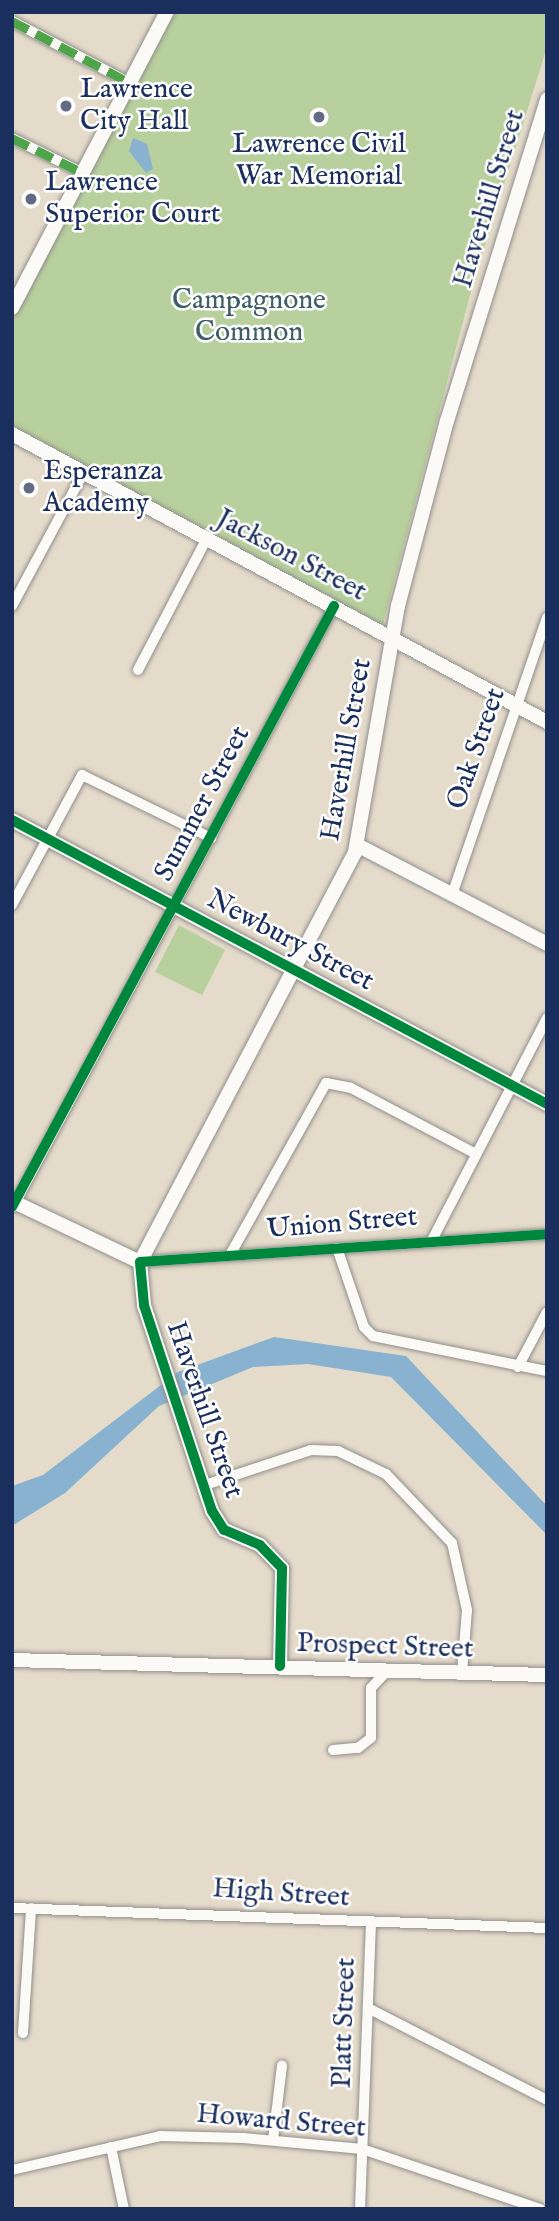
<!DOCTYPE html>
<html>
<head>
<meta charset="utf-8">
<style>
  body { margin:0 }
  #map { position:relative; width:559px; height:2221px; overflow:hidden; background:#e5dbca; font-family:"IM FELL English",serif }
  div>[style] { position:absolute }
  .green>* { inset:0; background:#b7d09d }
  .water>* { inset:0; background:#89b2d0 }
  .roads { filter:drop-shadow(0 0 2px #908f8e) drop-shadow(0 0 2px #908f8e) }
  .street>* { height:10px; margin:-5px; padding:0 5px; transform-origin:5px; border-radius:5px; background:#fbfaf7 }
  .secondary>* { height:14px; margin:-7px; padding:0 7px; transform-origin:7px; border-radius:7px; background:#fbfaf7 }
  .quiet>* { height:9px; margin-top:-4.5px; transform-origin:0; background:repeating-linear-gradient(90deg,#4fa44a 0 18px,transparent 0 27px) }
  .cycleway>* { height:10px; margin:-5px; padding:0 5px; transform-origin:5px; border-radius:5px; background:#00873e }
  .dots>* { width:19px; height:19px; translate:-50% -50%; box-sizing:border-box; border:4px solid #fff; border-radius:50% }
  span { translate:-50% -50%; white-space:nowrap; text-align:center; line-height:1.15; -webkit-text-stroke:5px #fff; paint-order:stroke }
  .poi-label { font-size:28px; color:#1b2f5e }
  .left { translate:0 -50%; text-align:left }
  .street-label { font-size:28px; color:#1b2f5e }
  .park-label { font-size:28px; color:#3f5d66 }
  .frame { position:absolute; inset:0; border:14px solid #1b2f5e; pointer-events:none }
</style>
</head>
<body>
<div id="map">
  <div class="green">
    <i style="clip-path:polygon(174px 12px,547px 12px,547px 47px,474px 280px,382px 628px,12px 426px,12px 321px)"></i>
    <i style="clip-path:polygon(179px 925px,225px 950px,202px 995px,155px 972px)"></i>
  </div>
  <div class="water">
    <i style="clip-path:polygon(133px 138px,147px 144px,153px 169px,146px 173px,129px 151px)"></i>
    <i style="clip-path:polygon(274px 1337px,406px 1356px,547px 1506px,547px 1535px,391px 1377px,308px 1364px,253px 1367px,159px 1406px,65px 1493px,12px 1526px,12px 1486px,43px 1475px,178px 1372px)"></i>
  </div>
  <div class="roads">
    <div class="street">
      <i style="left:12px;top:21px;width:133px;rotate:27.7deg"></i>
      <i style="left:12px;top:138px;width:79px;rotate:26.2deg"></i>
      <i style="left:12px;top:606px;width:152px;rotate:-61.8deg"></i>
      <i style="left:138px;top:670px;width:149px;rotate:-62.4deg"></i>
      <i style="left:452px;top:895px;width:293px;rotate:-71.1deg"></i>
      <i style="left:12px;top:905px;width:148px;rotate:-61.7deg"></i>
      <i style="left:82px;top:775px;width:144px;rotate:26deg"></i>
      <i style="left:13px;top:1207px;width:681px;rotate:-61.89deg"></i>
      <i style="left:432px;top:1240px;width:250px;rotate:-62.6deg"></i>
      <i style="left:337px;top:1248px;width:83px;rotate:71.1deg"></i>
      <i style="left:364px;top:1327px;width:13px;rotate:45deg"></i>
      <i style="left:373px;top:1336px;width:177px;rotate:11.4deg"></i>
      <i style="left:230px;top:1255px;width:197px;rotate:-60.8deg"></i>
      <i style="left:326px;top:1083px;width:25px;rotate:11deg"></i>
      <i style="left:351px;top:1088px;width:141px;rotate:27.8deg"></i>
      <i style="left:140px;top:1262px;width:408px;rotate:-3.9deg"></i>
      <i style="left:518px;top:1367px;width:62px;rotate:-62.2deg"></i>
      <i style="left:202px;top:1486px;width:115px;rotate:-18.3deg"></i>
      <i style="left:311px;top:1450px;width:27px;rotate:2deg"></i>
      <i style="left:338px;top:1451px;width:53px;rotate:25.6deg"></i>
      <i style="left:386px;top:1474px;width:95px;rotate:46.3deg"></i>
      <i style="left:452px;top:1543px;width:69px;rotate:77.4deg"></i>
      <i style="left:467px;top:1610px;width:62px;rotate:94.6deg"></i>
      <i style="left:333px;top:1750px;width:25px;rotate:-5deg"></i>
      <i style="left:358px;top:1748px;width:16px;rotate:-38deg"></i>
      <i style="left:371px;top:1738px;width:50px;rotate:-90deg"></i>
      <i style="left:371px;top:1688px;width:25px;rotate:-47deg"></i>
      <i style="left:12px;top:1908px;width:535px;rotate:2.14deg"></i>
      <i style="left:368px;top:2008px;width:201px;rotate:27.2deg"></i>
      <i style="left:23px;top:2033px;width:125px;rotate:-86.3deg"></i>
      <i style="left:273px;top:2140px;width:75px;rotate:-83.1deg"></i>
      <i style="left:111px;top:2147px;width:63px;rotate:78.2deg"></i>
      <i style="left:12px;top:2170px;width:152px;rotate:-12.9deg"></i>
      <i style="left:160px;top:2136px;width:83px;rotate:1.4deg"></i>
      <i style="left:243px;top:2138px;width:120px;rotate:5.3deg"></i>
      <i style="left:362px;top:2149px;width:188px;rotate:18.6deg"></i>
      <i style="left:360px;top:2209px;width:287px;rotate:-87.8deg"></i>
    </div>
    <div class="secondary">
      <i style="left:12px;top:308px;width:334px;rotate:-62.4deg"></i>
      <i style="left:12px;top:434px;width:608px;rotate:28.29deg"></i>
      <i style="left:12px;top:820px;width:606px;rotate:27.96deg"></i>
      <i style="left:357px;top:845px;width:214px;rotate:27.5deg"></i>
      <i style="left:12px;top:1201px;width:142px;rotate:25.5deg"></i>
      <i style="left:12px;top:1660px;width:535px;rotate:1.61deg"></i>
      <i style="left:280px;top:1666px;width:98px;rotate:-88.8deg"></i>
      <i style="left:282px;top:1568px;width:32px;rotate:-134deg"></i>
      <i style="left:260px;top:1545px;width:39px;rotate:-157deg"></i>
      <i style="left:224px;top:1530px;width:22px;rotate:-122deg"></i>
      <i style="left:212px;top:1511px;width:217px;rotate:-108.3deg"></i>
      <i style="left:144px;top:1305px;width:43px;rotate:-95.3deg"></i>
      <i style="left:140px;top:1262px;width:463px;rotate:-62.3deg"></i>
      <i style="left:355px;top:852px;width:250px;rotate:-80.1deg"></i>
      <i style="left:398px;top:606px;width:191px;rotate:-75.2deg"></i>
      <i style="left:447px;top:421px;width:337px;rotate:-72.7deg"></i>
    </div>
  </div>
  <div class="quiet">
    <i style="left:12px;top:21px;width:133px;rotate:27.7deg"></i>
    <i style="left:12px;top:138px;width:79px;rotate:26.2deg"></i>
  </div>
  <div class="cycleway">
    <i style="left:12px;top:820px;width:606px;rotate:27.96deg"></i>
    <i style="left:12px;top:1207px;width:682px;rotate:-61.82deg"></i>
    <i style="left:280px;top:1666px;width:98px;rotate:-88.8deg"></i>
    <i style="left:282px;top:1568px;width:32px;rotate:-134deg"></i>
    <i style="left:260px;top:1545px;width:39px;rotate:-157deg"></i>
    <i style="left:224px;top:1530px;width:22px;rotate:-122deg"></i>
    <i style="left:212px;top:1511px;width:217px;rotate:-108.3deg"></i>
    <i style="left:144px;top:1305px;width:43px;rotate:-95.3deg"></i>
    <i style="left:140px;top:1262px;width:408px;rotate:-3.9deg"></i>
  </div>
  <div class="dots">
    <i style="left:66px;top:106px;background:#626b84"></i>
    <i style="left:319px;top:117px;background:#626b84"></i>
    <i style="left:31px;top:199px;background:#626b84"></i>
    <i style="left:29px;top:488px;background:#626b84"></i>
  </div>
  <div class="poi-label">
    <span class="left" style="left:80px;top:106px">Lawrence<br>City Hall</span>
    <span style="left:319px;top:161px">Lawrence Civil<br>War Memorial</span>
    <span class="left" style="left:45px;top:199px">Lawrence<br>Superior Court</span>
    <span class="left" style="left:43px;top:488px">Esperanza<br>Academy</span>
  </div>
  <div class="street-label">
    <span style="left:490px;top:199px;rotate:-73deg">Haverhill Street</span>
    <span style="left:291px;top:556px;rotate:28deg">Jackson Street</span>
    <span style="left:477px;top:749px;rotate:-71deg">Oak Street</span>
    <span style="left:347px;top:750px;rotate:-80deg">Haverhill Street</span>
    <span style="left:203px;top:804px;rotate:-62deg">Summer Street</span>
    <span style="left:290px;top:941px;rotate:28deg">Newbury Street</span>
    <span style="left:342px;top:1224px;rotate:-5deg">Union Street</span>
    <span style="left:204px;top:1410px;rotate:71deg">Haverhill Street</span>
    <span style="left:385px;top:1647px;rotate:2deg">Prospect Street</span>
    <span style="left:281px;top:1894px;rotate:4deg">High Street</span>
    <span style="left:345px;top:2023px;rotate:-88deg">Platt Street</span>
    <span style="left:281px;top:2122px;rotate:5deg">Howard Street</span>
  </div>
  <div class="park-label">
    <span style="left:249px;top:317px">Campagnone<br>Common</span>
  </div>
  <div class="frame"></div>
</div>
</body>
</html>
